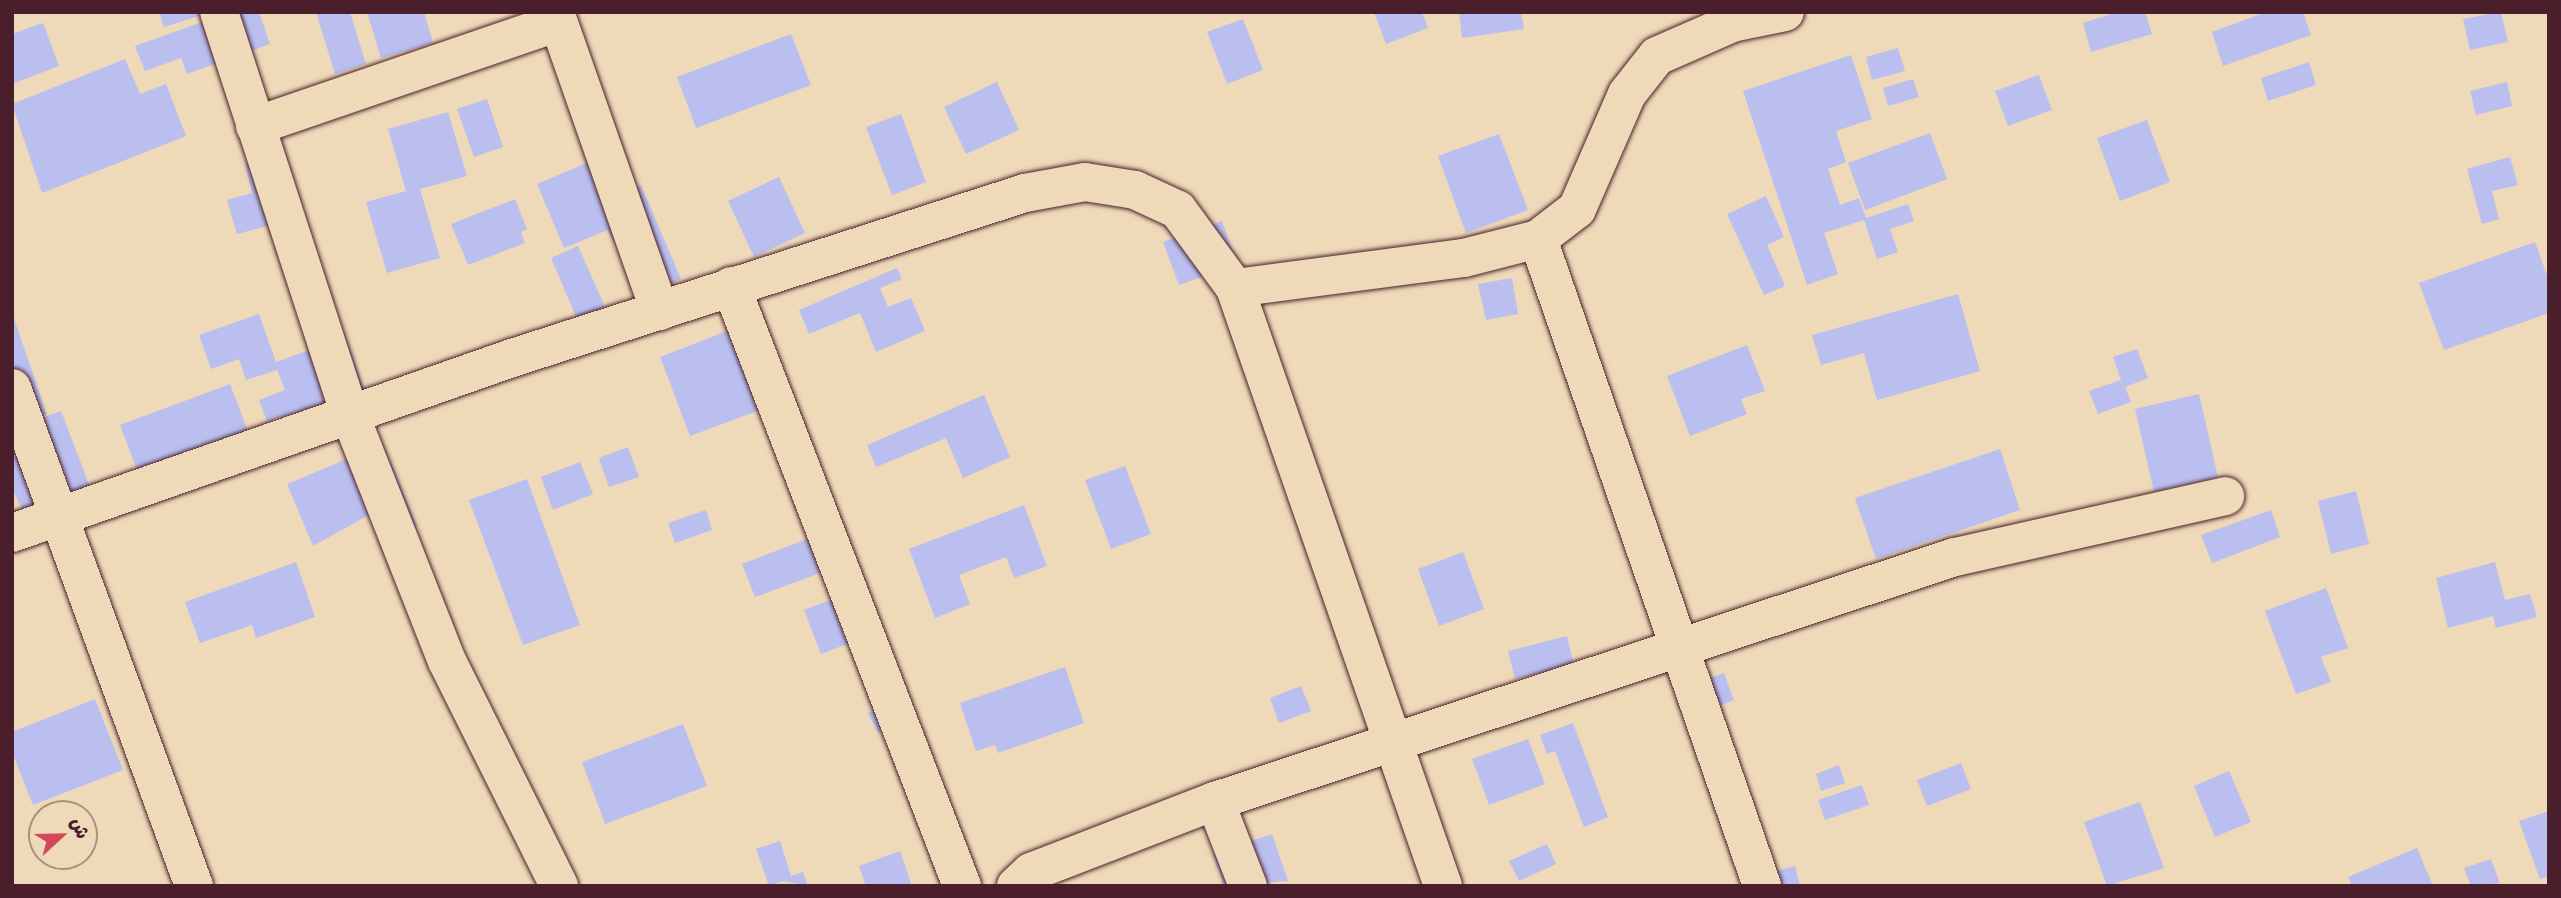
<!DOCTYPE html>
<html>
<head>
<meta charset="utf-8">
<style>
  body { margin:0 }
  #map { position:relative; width:2561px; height:898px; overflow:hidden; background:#eed9b8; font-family:Delius,"Playpen Sans Arabic",sans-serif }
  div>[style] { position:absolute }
  .building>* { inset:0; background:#babff0 }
  .roads { filter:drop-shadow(0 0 2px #4a1f2b) drop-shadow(0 0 2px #4a1f2b) }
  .street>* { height:38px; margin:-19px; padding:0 19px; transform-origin:19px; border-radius:19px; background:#eed9b8 }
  span { translate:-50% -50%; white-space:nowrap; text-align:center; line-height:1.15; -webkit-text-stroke:7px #eed9b8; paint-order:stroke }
  .frame { position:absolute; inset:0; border:14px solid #4a1f2b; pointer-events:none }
  .north { position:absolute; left:28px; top:800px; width:70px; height:70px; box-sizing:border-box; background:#eed9b8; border:2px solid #ac8f80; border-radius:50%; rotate:68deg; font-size:19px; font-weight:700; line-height:28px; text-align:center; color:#4a1f2b }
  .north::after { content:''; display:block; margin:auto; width:24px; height:32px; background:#d1495b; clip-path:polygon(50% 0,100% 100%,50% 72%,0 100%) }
</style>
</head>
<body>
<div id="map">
  <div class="building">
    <i style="clip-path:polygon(159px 12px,208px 12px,208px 13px,164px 27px)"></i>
    <i style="clip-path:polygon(230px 12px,259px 12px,270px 44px,187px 74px,181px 58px,145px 71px,135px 46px)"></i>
    <i style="clip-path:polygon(316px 12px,350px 12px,366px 64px,335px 74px)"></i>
    <i style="clip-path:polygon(367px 12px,424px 12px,433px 43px,381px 58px)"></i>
    <i style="clip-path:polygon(1374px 12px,1422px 12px,1428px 28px,1386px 44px)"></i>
    <i style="clip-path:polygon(1459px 12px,1521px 12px,1524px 29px,1462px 38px)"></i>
    <i style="clip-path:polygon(2118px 12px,2145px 12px,2152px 34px,2091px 52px,2083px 23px)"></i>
    <i style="clip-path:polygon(2266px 12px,2303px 12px,2311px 35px,2223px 66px,2212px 32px)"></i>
    <i style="clip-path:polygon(2501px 12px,2508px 42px,2470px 50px,2463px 19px)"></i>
    <i style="clip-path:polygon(1243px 19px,1263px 70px,1227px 84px,1207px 32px)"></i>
    <i style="clip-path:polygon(43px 23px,59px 66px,12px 84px,12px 34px)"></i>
    <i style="clip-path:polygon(791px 34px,811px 85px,696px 128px,677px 77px)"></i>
    <i style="clip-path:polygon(1898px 48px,1905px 71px,1872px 80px,1866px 57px)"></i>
    <i style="clip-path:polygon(1851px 55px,1872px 119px,1836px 131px,1846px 162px,1828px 169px,1840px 205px,1859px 198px,1866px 218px,1908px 204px,1914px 221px,1890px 229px,1898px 252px,1877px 259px,1864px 220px,1824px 233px,1838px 274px,1807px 285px,1743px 91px)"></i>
    <i style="clip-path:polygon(125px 59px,140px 94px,166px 84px,186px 136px,42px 193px,12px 104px)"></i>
    <i style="clip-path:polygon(2309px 62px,2316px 85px,2268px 101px,2261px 78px)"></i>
    <i style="clip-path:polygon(2039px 75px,2052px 110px,2008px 126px,1995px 91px)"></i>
    <i style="clip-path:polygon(1913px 79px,1919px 97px,1888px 106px,1883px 88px)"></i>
    <i style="clip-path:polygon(997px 82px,1019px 130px,966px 154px,944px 107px)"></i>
    <i style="clip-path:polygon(2507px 82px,2512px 106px,2476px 115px,2470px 91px)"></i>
    <i style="clip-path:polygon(487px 99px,503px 147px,474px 157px,457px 109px)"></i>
    <i style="clip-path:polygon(448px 112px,467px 176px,420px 189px,440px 258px,387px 273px,366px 202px,406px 191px,388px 129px)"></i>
    <i style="clip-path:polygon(901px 114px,926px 182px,892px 195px,866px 127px)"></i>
    <i style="clip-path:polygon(2147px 120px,2170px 182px,2120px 201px,2097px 138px)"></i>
    <i style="clip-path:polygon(1930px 133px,1947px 179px,1865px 210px,1848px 163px)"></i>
    <i style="clip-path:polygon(1499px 134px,1528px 210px,1466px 233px,1438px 156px)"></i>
    <i style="clip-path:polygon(284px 154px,301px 217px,237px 234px,227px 200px,252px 193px,245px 165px)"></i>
    <i style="clip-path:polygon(2510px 157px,2518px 185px,2492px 191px,2499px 219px,2482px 224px,2467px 169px)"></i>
    <i style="clip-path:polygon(591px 161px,607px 199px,641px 185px,681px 279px,652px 292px,628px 234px,613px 241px,608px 230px,564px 248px,537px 184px)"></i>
    <i style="clip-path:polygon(779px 177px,805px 233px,754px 257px,728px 201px)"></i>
    <i style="clip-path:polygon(1766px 196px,1784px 237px,1767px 245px,1785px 286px,1764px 295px,1727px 214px)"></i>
    <i style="clip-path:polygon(515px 199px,527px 229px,521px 232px,525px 243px,468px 265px,451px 224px)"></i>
    <i style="clip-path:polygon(1222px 221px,1237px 264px,1179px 285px,1163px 242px)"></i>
    <i style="clip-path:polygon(2535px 242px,2549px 281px,2549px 313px,2444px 350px,2419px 283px)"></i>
    <i style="clip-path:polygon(578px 246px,605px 307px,577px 319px,551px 258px)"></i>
    <i style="clip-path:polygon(897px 268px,902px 279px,880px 288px,888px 307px,911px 298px,925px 331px,876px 352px,860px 313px,809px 334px,799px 310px)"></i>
    <i style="clip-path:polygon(1512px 278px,1518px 314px,1486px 320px,1478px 284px)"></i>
    <i style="clip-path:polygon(1958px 294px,1980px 371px,1877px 400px,1864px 353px,1821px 365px,1812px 335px)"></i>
    <i style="clip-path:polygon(12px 313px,47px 414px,12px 426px)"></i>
    <i style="clip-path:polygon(259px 314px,276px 362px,346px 337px,365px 392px,267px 421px,259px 400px,285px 390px,277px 370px,246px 380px,239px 359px,211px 369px,199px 335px)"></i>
    <i style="clip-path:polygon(740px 326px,771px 406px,690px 436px,660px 357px)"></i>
    <i style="clip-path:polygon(1747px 345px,1765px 391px,1741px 399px,1747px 414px,1690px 436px,1667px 376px)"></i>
    <i style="clip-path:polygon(2137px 349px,2148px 378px,2125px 387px,2131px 402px,2098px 414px,2089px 391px,2121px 380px,2113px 357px)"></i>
    <i style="clip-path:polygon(230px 384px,250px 437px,140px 478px,120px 425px)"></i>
    <i style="clip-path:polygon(2199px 394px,2218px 477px,2154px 492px,2135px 409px)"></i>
    <i style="clip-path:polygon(984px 395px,1010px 457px,963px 478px,946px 438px,876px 467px,867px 445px)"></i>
    <i style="clip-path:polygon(61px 411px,93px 495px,27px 520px,12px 488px,12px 429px)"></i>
    <i style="clip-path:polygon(383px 444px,417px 526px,383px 540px,372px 513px,313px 546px,287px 484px)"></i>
    <i style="clip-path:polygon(628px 447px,639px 477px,609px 487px,599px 458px)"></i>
    <i style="clip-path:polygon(2000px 449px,2020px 510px,1876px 559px,1855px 498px)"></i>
    <i style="clip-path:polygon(580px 462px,593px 494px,553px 510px,541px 477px)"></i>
    <i style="clip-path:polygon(1125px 466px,1151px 534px,1111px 549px,1085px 480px)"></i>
    <i style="clip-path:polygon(527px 479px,580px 625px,523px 645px,469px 500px)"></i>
    <i style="clip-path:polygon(2356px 491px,2369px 544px,2331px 554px,2318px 501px)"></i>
    <i style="clip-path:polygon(1024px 505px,1047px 566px,1014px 578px,1006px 557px,959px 575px,970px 604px,935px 618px,909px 549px)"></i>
    <i style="clip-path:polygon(706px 510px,712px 530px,675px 543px,668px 523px)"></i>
    <i style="clip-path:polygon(2271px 510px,2280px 537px,2212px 563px,2201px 535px)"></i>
    <i style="clip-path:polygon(810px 538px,823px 572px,755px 597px,742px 564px)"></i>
    <i style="clip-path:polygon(1463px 552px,1484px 609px,1439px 626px,1418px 569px)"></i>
    <i style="clip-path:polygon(296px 562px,315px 617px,256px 638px,252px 625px,200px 643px,185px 602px)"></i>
    <i style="clip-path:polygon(2495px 562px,2505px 600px,2530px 594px,2537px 617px,2496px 628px,2493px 616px,2448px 628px,2436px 578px)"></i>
    <i style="clip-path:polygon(2326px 588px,2348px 648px,2321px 657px,2331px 682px,2296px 694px,2265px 611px)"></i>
    <i style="clip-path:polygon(859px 589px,876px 633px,821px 654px,804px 610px)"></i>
    <i style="clip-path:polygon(1567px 636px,1574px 665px,1515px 679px,1508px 651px)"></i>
    <i style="clip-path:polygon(1065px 667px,1084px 723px,998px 753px,995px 745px,976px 751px,960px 703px)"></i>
    <i style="clip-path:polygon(1724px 673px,1734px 700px,1692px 716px,1682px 688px)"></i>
    <i style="clip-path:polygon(1301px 686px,1311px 711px,1279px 723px,1270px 698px)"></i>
    <i style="clip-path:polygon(95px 699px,123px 770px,33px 805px,12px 752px,12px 732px)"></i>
    <i style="clip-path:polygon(896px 700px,906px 721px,878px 733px,868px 713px)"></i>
    <i style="clip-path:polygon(1573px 723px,1608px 817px,1584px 827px,1555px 751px,1547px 754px,1540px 735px)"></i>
    <i style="clip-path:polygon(683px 724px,707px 786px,605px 824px,582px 762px)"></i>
    <i style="clip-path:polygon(1528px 739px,1545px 784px,1489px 805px,1472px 759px)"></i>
    <i style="clip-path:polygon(1961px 763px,1971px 789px,1927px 806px,1917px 780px)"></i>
    <i style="clip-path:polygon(1839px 765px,1845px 783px,1821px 791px,1816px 774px)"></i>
    <i style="clip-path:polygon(2229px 771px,2251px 822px,2215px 837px,2194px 786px)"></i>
    <i style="clip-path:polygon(1862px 785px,1869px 805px,1825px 820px,1818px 800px)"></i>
    <i style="clip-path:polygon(2140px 802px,2164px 868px,2107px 886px,2084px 822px)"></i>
    <i style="clip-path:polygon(2549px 811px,2549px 876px,2540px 879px,2519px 821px)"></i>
    <i style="clip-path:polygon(1272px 834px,1288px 881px,1224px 886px,1213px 854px)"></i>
    <i style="clip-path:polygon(780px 841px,791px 876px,803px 872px,808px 886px,784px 881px,769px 886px,756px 849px)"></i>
    <i style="clip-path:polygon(1547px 844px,1556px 864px,1519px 881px,1509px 861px)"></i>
    <i style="clip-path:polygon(2417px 848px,2433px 886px,2352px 886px,2348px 877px)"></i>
    <i style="clip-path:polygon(900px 851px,912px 886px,866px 886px,859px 866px)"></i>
    <i style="clip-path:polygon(2491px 859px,2500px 883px,2471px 886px,2464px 868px)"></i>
    <i style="clip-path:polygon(1795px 866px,1800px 886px,1759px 886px,1756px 876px)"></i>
  </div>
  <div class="roads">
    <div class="street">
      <i style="left:219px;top:12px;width:424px;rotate:72deg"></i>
      <i style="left:350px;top:415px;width:264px;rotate:68.5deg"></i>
      <i style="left:447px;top:661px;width:251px;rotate:63.5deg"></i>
      <i style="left:555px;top:12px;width:317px;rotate:70.7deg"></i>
      <i style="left:255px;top:126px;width:320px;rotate:-18.9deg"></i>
      <i style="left:1538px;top:239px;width:685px;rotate:70.9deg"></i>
      <i style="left:731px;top:286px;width:643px;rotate:68.94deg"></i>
      <i style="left:1235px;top:288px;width:231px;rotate:-7.5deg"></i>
      <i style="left:1464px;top:258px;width:76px;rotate:-14.4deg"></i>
      <i style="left:1538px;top:239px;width:49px;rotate:-37.6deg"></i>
      <i style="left:1577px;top:209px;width:125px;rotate:-66.5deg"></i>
      <i style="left:1627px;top:94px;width:48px;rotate:-51.7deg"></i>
      <i style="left:1657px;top:56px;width:82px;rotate:-23.7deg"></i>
      <i style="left:1732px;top:23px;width:54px;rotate:-11.7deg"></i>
      <i style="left:12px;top:388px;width:530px;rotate:69.92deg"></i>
      <i style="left:12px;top:533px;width:530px;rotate:-19.29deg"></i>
      <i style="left:512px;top:358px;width:539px;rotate:-17.83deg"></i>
      <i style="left:1025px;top:193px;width:61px;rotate:-10.4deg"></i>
      <i style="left:1085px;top:182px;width:51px;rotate:9.1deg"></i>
      <i style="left:1135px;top:190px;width:47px;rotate:24.9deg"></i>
      <i style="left:1178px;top:210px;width:97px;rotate:53.8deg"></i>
      <i style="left:1235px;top:288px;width:633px;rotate:70.82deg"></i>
      <i style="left:1215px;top:801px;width:91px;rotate:68.8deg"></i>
      <i style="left:1016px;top:886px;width:21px;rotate:-43deg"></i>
      <i style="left:1031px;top:872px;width:197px;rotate:-21.1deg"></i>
      <i style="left:1215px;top:801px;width:779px;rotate:-18.25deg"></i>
      <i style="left:1955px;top:557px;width:277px;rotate:-12.7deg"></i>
    </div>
  </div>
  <div class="frame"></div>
  <div class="north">ش</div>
</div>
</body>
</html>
